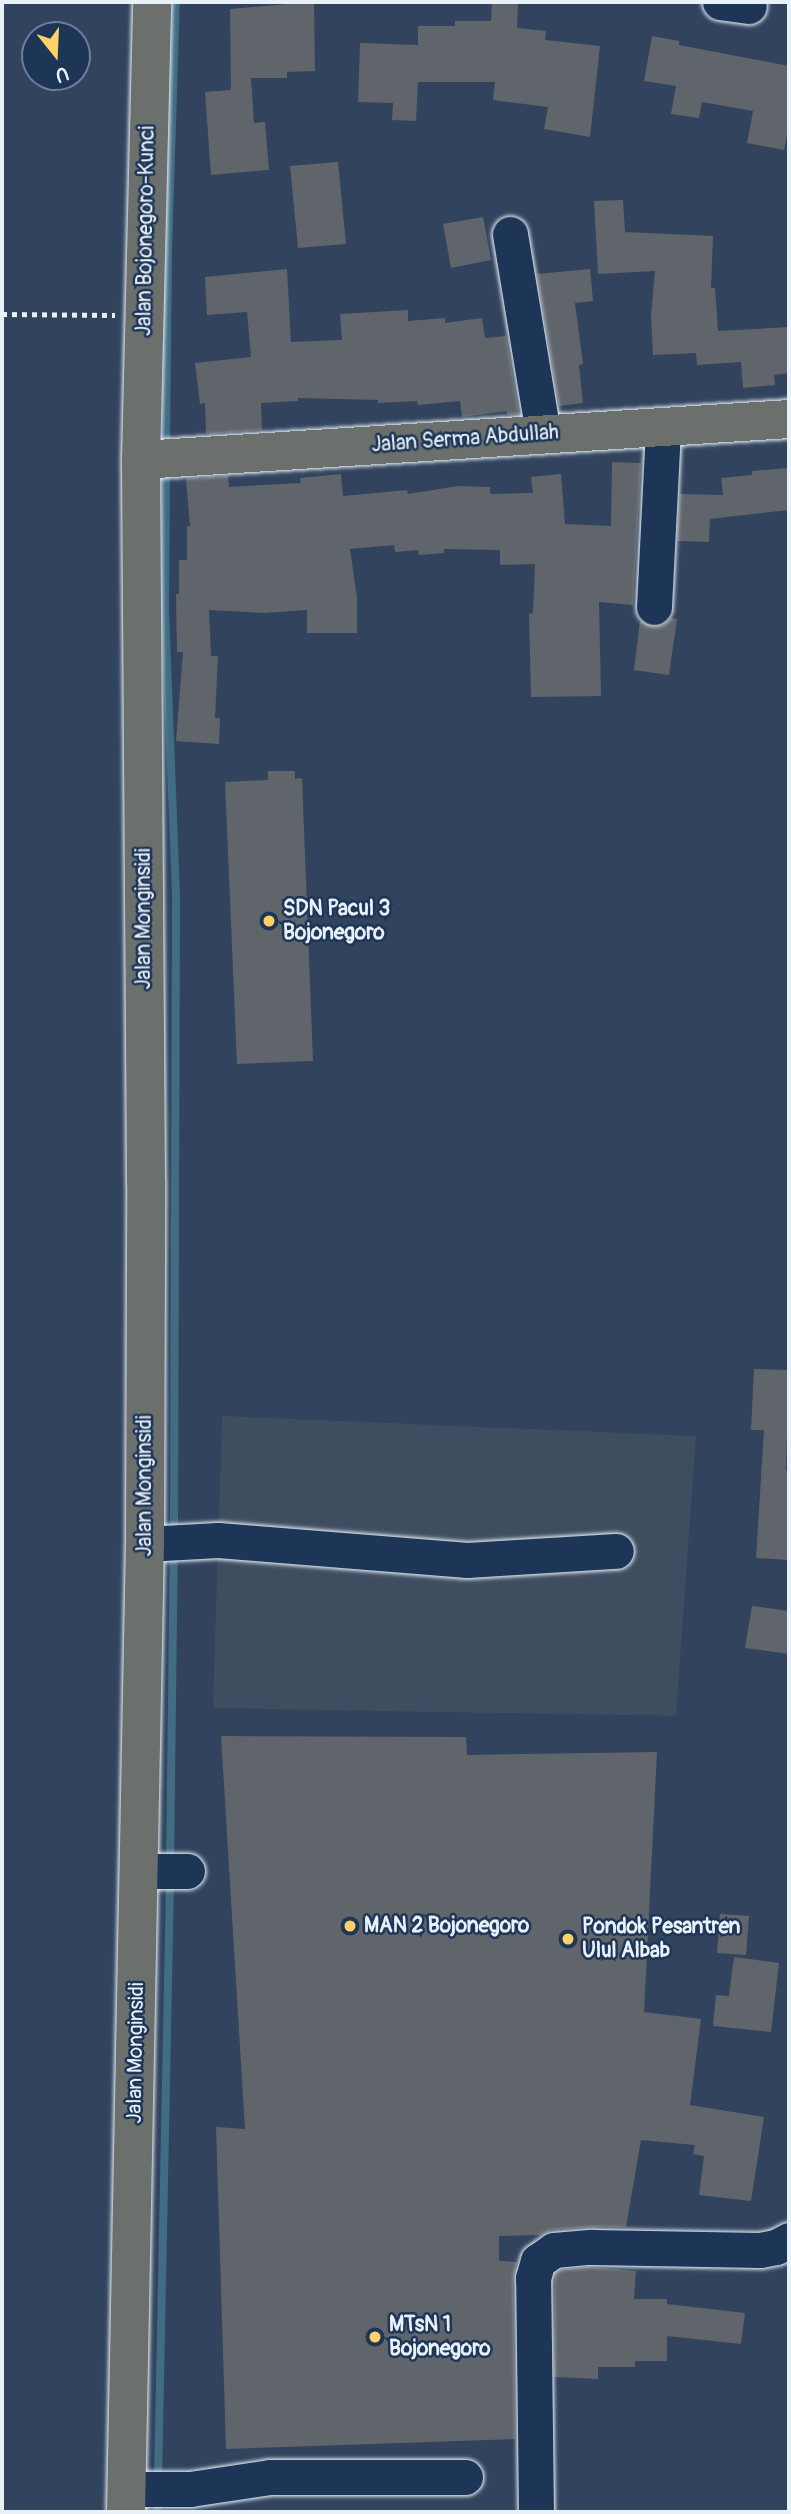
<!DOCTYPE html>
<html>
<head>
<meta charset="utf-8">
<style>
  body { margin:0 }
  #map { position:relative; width:791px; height:2514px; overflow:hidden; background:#31435d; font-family:Pangolin,sans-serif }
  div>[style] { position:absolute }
  .built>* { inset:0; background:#3f4d61 }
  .stream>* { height:8px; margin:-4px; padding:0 4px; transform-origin:4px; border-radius:4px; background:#406c84 }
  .building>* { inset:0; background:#60656b }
  .path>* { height:4.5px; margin-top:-2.25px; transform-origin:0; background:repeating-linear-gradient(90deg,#e8f1f8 0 5px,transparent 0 10px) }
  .roads { filter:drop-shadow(0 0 2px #e8f1f8) drop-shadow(0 0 2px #e8f1f8) }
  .minor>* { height:35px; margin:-17.5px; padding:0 17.5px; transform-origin:17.5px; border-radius:17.5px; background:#1d3557 }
  .major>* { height:38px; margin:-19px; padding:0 19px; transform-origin:19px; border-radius:19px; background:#6b706d }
  .dots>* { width:19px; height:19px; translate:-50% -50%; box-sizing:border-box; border:4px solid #1d3557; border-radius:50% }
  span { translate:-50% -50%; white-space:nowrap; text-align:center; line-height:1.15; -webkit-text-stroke:5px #1d3557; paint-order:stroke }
  .street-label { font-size:21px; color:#e8f1f8 }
  .poi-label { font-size:21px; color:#e8f1f8; font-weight:700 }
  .left { translate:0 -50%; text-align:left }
  .frame { position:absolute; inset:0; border:4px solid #e8f1f8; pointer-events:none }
  .north { position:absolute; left:21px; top:21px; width:70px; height:70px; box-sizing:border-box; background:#1d3557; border:2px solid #6e8097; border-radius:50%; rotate:162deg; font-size:19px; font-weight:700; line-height:28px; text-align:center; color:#e8f1f8 }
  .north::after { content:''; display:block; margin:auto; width:24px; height:32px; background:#ffd166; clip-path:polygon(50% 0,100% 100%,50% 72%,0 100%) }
</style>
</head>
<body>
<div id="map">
  <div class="built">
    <i style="clip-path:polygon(222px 1416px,696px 1436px,676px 1716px,213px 1708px)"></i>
  </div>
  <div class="stream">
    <i style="left:166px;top:447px;width:195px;rotate:-89.4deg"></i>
    <i style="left:168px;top:252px;width:250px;rotate:-88.2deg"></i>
    <i style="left:166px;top:470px;width:139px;rotate:90.4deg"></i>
    <i style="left:165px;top:609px;width:291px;rotate:87.8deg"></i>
    <i style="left:176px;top:900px;width:635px;rotate:90.18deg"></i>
    <i style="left:170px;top:1864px;width:313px;rotate:-89.3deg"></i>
    <i style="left:158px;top:2480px;width:600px;rotate:-88.85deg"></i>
    <i style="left:157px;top:2512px;width:16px;rotate:-86deg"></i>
  </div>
  <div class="building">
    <i style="clip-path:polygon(492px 2px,518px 2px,517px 28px,546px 31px,545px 40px,600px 46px,590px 137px,544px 129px,548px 107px,493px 100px,495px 82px,418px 82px,416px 121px,392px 120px,393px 103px,358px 102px,360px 43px,418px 45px,418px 26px,455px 26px,455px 21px,491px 21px)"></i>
    <i style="clip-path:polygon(288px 4px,314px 4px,315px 71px,287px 72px,287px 78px,251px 78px,254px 123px,265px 122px,269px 170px,211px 175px,205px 92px,231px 90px,230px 9px)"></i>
    <i style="clip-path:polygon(652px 36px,679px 41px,679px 45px,789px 66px,789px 125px,784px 150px,747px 143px,753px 111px,702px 102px,699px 118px,671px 114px,676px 86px,644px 81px)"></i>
    <i style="clip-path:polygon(338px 162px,346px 244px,298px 248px,290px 166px)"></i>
    <i style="clip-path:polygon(623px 200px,625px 232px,713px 236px,711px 288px,715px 288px,718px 331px,789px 327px,789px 373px,774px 375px,775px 385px,743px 388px,741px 362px,697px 365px,696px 353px,653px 355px,651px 315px,655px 271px,598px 274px,594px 201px)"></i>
    <i style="clip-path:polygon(483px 217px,491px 260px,451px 268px,443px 224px)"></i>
    <i style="clip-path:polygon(287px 269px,291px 342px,342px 340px,340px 314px,408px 310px,408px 321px,445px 318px,445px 323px,482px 318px,485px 338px,506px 336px,519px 414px,507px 415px,507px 411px,462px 417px,460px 401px,418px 405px,417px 401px,378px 403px,378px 400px,298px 398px,298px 401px,261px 403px,262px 430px,206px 434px,205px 403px,200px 404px,195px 363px,251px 357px,247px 312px,207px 315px,205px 277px)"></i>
    <i style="clip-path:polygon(590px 269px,593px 301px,575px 303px,583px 364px,579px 365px,583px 403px,559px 406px,537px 274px)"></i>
    <i style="clip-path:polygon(612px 462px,641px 463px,633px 605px,599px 602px,601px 696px,531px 697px,529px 614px,533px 613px,535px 564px,500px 565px,500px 550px,444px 549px,444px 553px,419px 555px,418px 550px,395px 552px,394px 545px,350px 549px,357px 598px,357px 633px,307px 633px,307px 610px,264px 613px,209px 610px,211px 656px,218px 656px,215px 718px,220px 718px,219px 744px,176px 741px,183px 652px,177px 652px,176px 594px,179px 594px,179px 560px,187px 560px,187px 526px,190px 526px,186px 479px,228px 476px,229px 487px,301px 483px,300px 478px,341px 474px,343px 496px,407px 490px,408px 494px,458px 486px,490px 487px,490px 494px,533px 493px,531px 477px,561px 474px,565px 524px,611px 526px)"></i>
    <i style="clip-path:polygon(789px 468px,789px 510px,710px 519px,709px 542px,677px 541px,680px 494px,723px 495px,721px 478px,752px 475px,752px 471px)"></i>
    <i style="clip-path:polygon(671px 618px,677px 619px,669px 675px,634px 670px,640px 621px,654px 627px,664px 625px)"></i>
    <i style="clip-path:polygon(268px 771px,295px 771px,295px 779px,302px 778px,313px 1061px,237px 1064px,225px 782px,268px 780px)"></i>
    <i style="clip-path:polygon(754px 1369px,789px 1370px,786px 1470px,789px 1470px,789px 1560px,756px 1558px,764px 1430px,751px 1430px)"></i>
    <i style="clip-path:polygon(752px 1606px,789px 1611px,789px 1654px,745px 1648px)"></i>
    <i style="clip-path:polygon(221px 1736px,466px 1737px,467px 1755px,657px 1752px,644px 2012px,701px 2019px,690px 2105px,764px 2117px,751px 2201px,699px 2195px,704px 2156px,693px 2154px,695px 2145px,641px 2140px,626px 2227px,591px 2227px,552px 2230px,541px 2235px,499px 2236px,499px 2261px,517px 2262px,513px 2278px,515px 2439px,226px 2449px,216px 2127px,245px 2129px)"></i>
    <i style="clip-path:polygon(720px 1914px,749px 1916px,746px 1955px,717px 1953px)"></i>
    <i style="clip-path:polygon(734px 1957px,779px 1963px,771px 2032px,713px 2026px,716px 1995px,729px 1996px)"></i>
    <i style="clip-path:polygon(589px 2267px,636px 2271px,634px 2299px,667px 2299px,667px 2304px,745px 2313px,741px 2344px,667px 2336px,667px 2361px,635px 2361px,635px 2367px,598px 2367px,598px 2379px,554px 2377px,555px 2274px,561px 2270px)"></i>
  </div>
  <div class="path">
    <i style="left:2px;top:314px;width:113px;rotate:0.5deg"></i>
  </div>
  <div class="roads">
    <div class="minor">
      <i style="left:720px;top:2px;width:29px;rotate:8deg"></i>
      <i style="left:510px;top:234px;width:203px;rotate:80.6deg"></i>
      <i style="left:654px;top:607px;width:180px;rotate:-87.1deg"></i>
      <i style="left:145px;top:1544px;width:73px;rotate:-3.1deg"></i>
      <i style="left:218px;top:1540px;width:250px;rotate:4.6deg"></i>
      <i style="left:467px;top:1560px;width:149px;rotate:-3.5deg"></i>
      <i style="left:140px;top:1871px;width:47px"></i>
      <i style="left:127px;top:2489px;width:63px"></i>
      <i style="left:190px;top:2489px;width:81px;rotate:-8.5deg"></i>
      <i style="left:270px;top:2477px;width:195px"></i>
      <i style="left:536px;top:2512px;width:234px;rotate:-90.7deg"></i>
      <i style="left:533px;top:2278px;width:18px;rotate:-74deg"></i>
      <i style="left:538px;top:2261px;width:19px;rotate:-35deg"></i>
      <i style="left:554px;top:2250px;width:38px;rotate:-5deg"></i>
      <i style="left:592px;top:2247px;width:168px;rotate:1deg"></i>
      <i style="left:760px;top:2250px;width:16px;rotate:-11deg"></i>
      <i style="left:776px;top:2247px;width:15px;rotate:-28deg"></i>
    </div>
    <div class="major">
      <i style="left:141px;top:460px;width:649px;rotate:-3.62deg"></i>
      <i style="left:126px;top:2512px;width:968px;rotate:-88.88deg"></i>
      <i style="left:145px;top:1544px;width:363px;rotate:-89.8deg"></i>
      <i style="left:146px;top:1181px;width:721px;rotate:-90.4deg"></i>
      <i style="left:141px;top:460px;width:458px;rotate:-88.6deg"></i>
    </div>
  </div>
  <div class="dots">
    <i style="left:269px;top:921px;background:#ffd166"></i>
    <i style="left:350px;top:1926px;background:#ffd166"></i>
    <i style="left:568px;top:1939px;background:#ffd166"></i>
    <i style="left:375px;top:2337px;background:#ffd166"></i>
  </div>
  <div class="street-label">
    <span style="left:146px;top:231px;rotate:-89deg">Jalan Bojonegoro-Kunci</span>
    <span style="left:465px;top:439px;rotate:-4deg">Jalan Serma Abdullah</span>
    <span style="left:144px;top:919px;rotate:-90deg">Jalan Monginsidi</span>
    <span style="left:145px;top:1486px;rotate:-90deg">Jalan Monginsidi</span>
    <span style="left:136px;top:2053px;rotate:-89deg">Jalan Monginsidi</span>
  </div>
  <div class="poi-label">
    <span class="left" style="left:283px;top:921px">SDN Pacul 3<br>Bojonegoro</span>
    <span class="left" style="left:364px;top:1926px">MAN 2 Bojonegoro</span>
    <span class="left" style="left:582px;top:1939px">Pondok Pesantren<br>Ulul Albab</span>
    <span class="left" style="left:389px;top:2337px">MTsN 1<br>Bojonegoro</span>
  </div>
  <div class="frame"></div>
  <div class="north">U</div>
</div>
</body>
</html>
